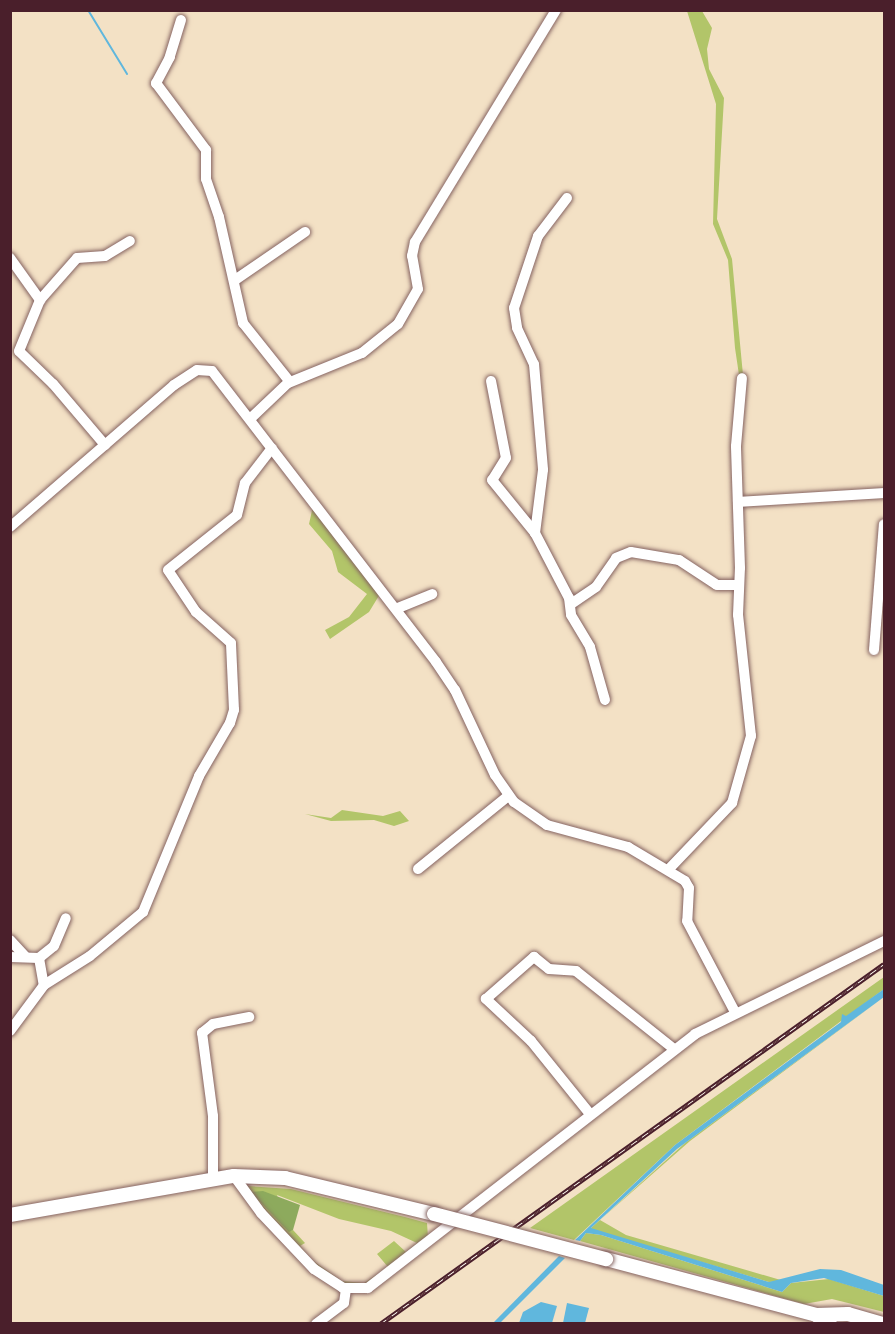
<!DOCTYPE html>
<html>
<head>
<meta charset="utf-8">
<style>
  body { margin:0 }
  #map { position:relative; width:895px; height:1334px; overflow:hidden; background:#f3e1c5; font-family:"Libre Bodoni",serif }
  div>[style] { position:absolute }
  .green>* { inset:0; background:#b2c569 }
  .forest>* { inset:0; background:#8daa5d }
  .water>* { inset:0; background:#60b7dd }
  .stream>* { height:2px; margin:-1px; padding:0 1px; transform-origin:1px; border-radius:1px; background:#60b7dd }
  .roads { filter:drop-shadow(0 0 2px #856361) drop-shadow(0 0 2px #856361) }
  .minor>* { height:10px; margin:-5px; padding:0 5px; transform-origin:5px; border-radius:5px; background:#fff }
  .major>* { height:14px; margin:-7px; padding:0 7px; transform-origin:7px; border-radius:7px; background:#fff }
  .rail>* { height:4.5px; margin-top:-2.25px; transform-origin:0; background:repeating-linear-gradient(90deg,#fff 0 7px,#4a1f2b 0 14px); box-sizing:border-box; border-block:2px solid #4a1f2b }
  .bridges { filter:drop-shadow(0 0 2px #856361) drop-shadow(0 0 2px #856361) }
  .major-bridge>* { height:14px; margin:-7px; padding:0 7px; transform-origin:7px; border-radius:7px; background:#fff }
  span { translate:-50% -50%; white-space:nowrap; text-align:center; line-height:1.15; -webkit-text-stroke:4.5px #fff; paint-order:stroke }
  .frame { position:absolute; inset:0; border:12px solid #4a1f2b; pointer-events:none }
</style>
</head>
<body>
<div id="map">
  <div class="green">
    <i style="clip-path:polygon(687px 11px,702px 11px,712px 28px,707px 49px,709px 69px,724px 98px,717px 219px,732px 259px,743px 375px,739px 375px,735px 348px,728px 260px,713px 224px,716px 104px)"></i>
    <i style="clip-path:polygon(313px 506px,380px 594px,369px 612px,330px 639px,325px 630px,349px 617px,367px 594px,338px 572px,332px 551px,309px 524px)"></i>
    <i style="clip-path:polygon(342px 810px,383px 816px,400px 811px,409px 821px,394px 826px,374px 820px,331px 821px,305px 814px,331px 818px)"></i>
    <i style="clip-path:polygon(884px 977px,884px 989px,675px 1145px,574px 1240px,530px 1228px)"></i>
    <i style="clip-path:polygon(884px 997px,690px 1141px,600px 1220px,626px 1235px,784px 1281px,769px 1282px,590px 1229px,685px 1143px)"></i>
    <i style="clip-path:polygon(evenodd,247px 1186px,291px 1189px,405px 1217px,427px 1223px,428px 1237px,371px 1283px,345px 1286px,328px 1276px,259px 1206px,247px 1186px,277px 1195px,339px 1219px,391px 1231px,417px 1243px,406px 1252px,394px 1241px,377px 1254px,388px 1267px,364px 1283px,342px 1281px,312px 1260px,300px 1246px,305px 1243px,293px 1230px,289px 1231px,277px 1195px)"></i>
    <i style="clip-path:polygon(586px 1233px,601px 1235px,782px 1292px,791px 1283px,829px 1279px,884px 1296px,884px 1312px,832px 1299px,804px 1304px,580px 1241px)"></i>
  </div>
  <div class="forest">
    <i style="clip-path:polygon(263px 1191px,300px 1205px,293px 1230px,289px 1232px,251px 1192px)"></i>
  </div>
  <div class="water">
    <i style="clip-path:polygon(884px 989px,884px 997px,677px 1149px,591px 1228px,769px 1282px,820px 1269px,841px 1270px,884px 1285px,884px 1296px,824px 1278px,791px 1283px,782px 1292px,601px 1235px,586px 1233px,580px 1241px,575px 1240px,675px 1145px,841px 1022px,842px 1014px,846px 1016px)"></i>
    <i style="clip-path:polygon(559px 1256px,565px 1258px,500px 1323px,493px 1323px)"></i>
    <i style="clip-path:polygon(541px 1302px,557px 1306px,552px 1323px,519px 1323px,523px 1312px)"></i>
    <i style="clip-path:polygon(567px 1303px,589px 1308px,585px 1323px,563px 1323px)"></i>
  </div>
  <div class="stream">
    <i style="left:88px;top:10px;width:75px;rotate:58.6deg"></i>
  </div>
  <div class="roads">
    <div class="minor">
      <i style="left:181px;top:20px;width:39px;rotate:107deg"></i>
      <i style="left:170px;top:57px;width:30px;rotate:118deg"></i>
      <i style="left:156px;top:83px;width:84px;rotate:53.3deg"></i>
      <i style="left:206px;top:150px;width:29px;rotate:90deg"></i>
      <i style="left:206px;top:179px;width:40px;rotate:71.1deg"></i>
      <i style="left:219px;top:217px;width:109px;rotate:77.2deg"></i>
      <i style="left:243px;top:323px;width:75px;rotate:51.5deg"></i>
      <i style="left:567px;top:198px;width:48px;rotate:127.3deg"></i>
      <i style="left:538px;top:236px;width:76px;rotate:108.4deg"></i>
      <i style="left:514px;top:308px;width:20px;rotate:81deg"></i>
      <i style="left:517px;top:328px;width:40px;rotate:65deg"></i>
      <i style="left:534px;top:364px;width:106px;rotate:85.1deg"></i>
      <i style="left:543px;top:470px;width:64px;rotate:97.2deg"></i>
      <i style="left:535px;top:533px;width:73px;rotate:62.4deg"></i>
      <i style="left:569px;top:598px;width:17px;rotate:83deg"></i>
      <i style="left:571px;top:615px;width:37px;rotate:59deg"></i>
      <i style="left:590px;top:647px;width:55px;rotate:74.2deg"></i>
      <i style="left:10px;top:258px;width:52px;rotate:54.5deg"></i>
      <i style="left:235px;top:280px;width:85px;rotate:-34.4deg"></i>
      <i style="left:491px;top:381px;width:78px;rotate:79deg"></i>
      <i style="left:506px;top:458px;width:26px;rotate:122deg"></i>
      <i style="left:492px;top:480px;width:68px;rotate:50.9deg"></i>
      <i style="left:250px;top:419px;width:52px;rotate:-43.5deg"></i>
      <i style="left:288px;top:383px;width:80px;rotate:-22.1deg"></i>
      <i style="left:362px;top:353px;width:46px;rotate:-38.9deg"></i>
      <i style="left:398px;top:324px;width:40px;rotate:-60.3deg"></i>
      <i style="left:418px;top:289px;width:34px;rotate:-100deg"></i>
      <i style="left:412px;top:256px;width:14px;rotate:-78deg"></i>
      <i style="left:415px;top:242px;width:271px;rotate:-58.7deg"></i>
      <i style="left:105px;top:445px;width:80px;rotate:-130.4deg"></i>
      <i style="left:53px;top:384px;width:47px;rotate:-135.9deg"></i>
      <i style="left:19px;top:351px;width:55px;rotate:-67.6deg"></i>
      <i style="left:40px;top:300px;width:56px;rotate:-48.6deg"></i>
      <i style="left:77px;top:258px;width:28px;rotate:-4deg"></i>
      <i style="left:105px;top:256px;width:29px;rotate:-31deg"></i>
      <i style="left:738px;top:502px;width:146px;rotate:-3.5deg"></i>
      <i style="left:10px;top:527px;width:217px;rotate:-40.9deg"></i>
      <i style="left:174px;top:385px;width:27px;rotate:-33deg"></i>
      <i style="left:197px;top:370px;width:15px;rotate:4deg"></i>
      <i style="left:212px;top:371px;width:367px;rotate:52.4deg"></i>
      <i style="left:436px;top:662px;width:34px;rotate:56deg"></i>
      <i style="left:455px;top:690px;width:94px;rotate:64.8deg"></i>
      <i style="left:495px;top:775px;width:33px;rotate:55deg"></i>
      <i style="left:514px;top:802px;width:40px;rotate:34.9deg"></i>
      <i style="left:547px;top:825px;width:84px;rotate:15.2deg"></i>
      <i style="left:628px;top:847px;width:66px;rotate:30.8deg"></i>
      <i style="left:685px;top:881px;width:8px;rotate:60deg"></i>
      <i style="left:689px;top:888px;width:33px;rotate:93deg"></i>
      <i style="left:687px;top:921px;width:103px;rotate:62.2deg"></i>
      <i style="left:571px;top:604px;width:30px;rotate:-34deg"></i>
      <i style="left:596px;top:587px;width:35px;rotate:-55deg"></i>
      <i style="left:616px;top:558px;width:16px;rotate:-22deg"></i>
      <i style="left:631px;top:552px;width:49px;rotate:9.5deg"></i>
      <i style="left:679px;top:560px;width:45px;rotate:33.3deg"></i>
      <i style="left:717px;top:585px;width:22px"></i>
      <i style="left:398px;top:608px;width:37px;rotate:-22deg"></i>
      <i style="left:874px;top:650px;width:126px;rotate:-85.5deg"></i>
      <i style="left:418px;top:869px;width:116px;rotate:-39deg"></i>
      <i style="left:668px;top:870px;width:93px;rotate:-46.3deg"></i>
      <i style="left:732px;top:803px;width:70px;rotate:-74.2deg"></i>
      <i style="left:751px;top:736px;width:122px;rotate:-96.1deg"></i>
      <i style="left:738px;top:615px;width:47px;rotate:-87.6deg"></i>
      <i style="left:740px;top:568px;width:122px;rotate:-91.9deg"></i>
      <i style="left:736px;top:446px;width:68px;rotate:-85deg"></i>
      <i style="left:10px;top:940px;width:22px;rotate:47deg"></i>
      <i style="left:10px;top:957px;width:29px;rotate:2deg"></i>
      <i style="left:39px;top:958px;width:27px;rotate:80deg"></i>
      <i style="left:39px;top:958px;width:19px;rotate:-39deg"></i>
      <i style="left:54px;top:946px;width:30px;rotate:-67deg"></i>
      <i style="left:10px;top:1031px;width:57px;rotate:-53.5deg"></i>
      <i style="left:44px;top:985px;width:54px;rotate:-32.2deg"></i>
      <i style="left:90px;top:956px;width:69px;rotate:-39.7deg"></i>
      <i style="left:143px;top:912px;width:147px;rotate:-67.6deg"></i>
      <i style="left:199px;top:776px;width:61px;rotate:-59.7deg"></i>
      <i style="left:230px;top:723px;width:14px;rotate:-73deg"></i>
      <i style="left:234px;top:710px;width:67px;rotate:-92.6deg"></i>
      <i style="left:231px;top:643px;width:47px;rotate:-138.5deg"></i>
      <i style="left:196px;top:612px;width:50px;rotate:-123.7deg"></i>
      <i style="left:168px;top:570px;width:88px;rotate:-38.6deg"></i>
      <i style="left:237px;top:515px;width:33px;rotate:-76deg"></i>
      <i style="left:245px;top:483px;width:44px;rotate:-52.4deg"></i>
      <i style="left:590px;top:1114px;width:94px;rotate:-128.9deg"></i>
      <i style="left:531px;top:1041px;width:62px;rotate:-137deg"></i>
      <i style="left:486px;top:999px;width:64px;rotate:-41.2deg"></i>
      <i style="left:534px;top:957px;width:19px;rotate:39deg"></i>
      <i style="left:549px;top:969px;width:27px;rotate:4deg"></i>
      <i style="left:576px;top:971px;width:125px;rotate:38.5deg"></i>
      <i style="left:234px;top:1176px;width:46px;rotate:53.9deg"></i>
      <i style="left:261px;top:1213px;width:77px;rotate:46.6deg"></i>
      <i style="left:314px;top:1269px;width:35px;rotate:33deg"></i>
      <i style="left:343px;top:1288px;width:25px"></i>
      <i style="left:368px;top:1288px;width:414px;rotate:-37.8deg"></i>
      <i style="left:695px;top:1034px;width:211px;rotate:-26.2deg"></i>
      <i style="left:213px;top:1177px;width:61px;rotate:-90deg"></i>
      <i style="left:213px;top:1116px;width:84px;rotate:-97.5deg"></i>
      <i style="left:202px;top:1033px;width:14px;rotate:-39deg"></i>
      <i style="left:213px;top:1024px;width:37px;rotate:-11deg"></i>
      <i style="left:316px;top:1324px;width:35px;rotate:-37deg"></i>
      <i style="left:344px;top:1303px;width:14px;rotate:-82deg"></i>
    </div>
    <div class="major">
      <i style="left:10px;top:1215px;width:227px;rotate:-9.9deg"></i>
      <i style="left:234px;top:1176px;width:51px;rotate:2.2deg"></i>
      <i style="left:285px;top:1178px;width:153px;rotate:13.6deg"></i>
      <i style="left:606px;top:1259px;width:217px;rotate:14.9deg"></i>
      <i style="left:816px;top:1315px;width:17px;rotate:33deg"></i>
      <i style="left:816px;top:1315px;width:32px;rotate:-2deg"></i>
      <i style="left:848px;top:1314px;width:37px;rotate:16deg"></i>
    </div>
  </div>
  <div class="rail">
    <i style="left:380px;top:1324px;width:619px;rotate:-35.54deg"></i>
  </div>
  <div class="bridges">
    <div class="major-bridge">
      <i style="left:434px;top:1214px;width:178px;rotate:14.7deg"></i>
    </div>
  </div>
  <div class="frame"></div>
</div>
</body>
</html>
